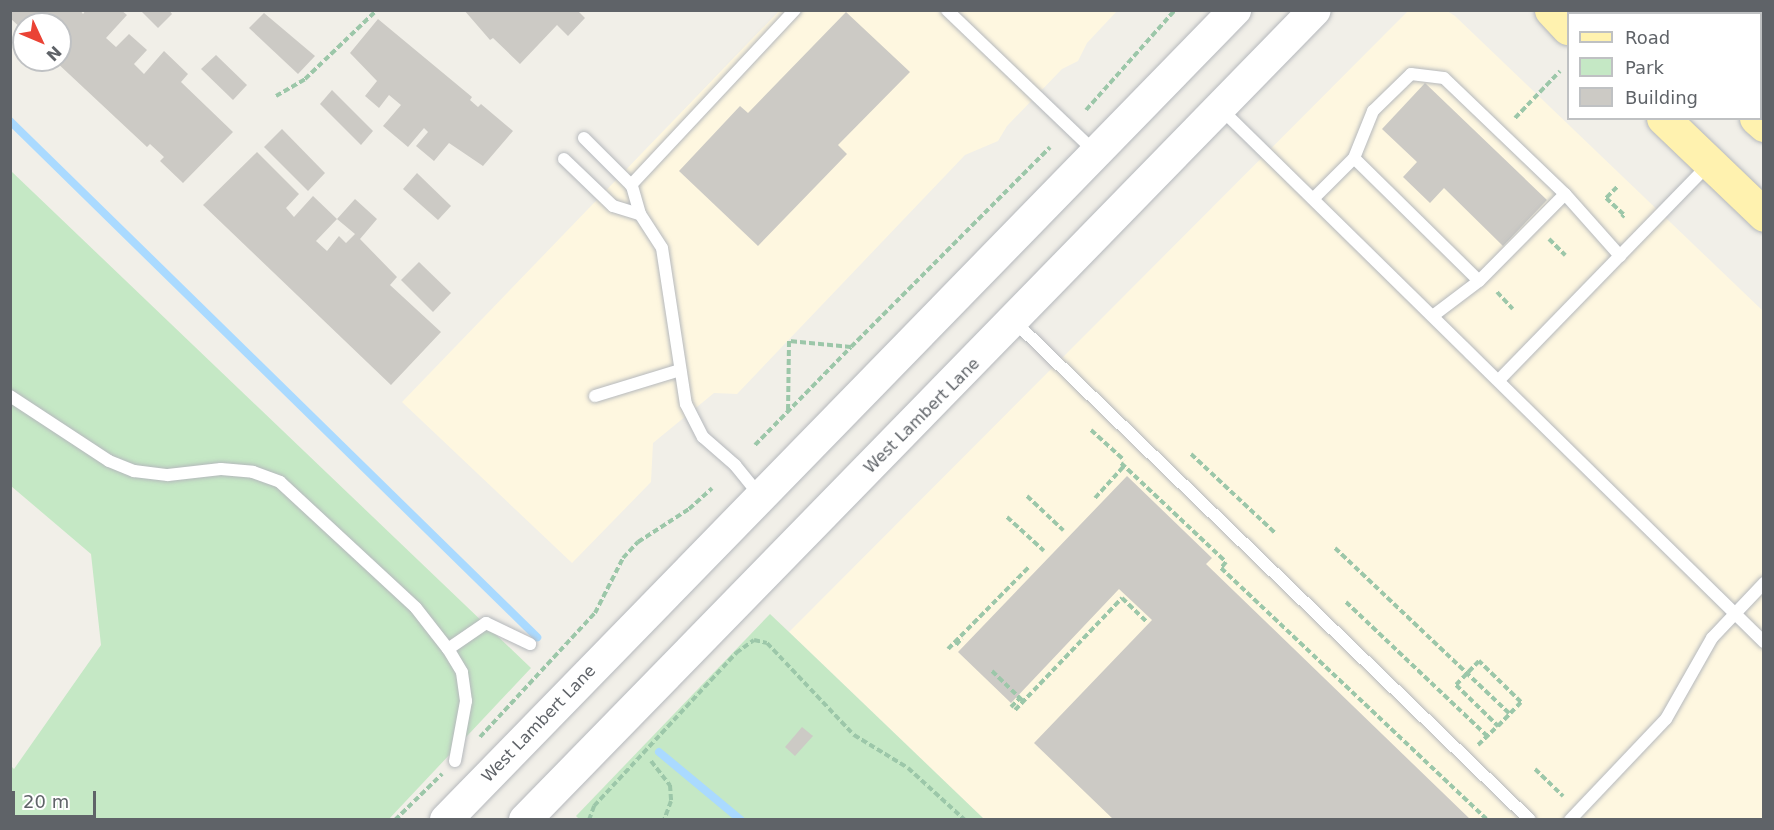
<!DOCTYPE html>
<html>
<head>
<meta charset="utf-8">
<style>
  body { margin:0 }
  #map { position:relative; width:1774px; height:830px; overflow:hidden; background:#f1efe8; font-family:"DejaVu Sans",sans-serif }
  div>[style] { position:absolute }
  .commercial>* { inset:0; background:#fef7e0 }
  .green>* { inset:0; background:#c5e8c5 }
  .stream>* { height:8px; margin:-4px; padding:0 4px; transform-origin:4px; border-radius:4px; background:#aadaff }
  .building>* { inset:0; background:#cccac5 }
  .path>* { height:4px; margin-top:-2px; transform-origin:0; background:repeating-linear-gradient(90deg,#9cc7a9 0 6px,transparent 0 9px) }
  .roads { filter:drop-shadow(0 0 2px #b5b8bc) drop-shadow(0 0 2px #b5b8bc) }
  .service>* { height:12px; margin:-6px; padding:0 6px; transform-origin:6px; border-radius:6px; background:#fff }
  .secondary>* { height:32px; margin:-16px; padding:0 16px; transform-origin:16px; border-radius:16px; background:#fff }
  .primary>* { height:33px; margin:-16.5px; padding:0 16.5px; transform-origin:16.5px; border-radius:16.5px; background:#fff2af }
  span { translate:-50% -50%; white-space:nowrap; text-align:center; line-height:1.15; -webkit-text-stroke:4.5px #fff; paint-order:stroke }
  .street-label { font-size:16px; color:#5f6368 }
  .frame { position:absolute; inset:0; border:12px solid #5f6368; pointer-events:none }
  .legend { position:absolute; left:1567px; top:12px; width:195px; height:108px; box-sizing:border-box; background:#fff; border:2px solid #bfc1c3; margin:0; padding:8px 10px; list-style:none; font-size:18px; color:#5f6368 }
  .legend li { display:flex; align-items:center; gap:12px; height:30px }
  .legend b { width:30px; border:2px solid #bfc1c3 }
  .north { position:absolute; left:12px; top:12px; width:60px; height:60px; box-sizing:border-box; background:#fff; border:2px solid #bfc1c3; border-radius:50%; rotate:134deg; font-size:16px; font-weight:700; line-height:24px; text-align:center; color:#5f6368 }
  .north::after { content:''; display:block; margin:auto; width:21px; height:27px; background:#ea4335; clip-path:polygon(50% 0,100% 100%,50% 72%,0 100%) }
  .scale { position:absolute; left:12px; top:791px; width:84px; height:27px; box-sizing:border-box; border:3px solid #5f6368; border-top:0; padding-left:8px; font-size:18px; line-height:21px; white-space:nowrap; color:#5f6368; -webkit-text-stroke:4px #fff; paint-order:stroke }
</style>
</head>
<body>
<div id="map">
  <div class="commercial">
    <i style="clip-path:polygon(779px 11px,1117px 11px,1087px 43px,1078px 61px,1062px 69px,1007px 126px,998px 141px,965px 155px,737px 394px,714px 393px,653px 443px,651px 482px,572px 563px,402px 402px)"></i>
    <i style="clip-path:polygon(1408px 11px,1447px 11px,1455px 16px,1763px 311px,1763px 819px,984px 819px,789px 632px)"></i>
  </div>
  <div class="green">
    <i style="clip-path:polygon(11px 171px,531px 668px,389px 819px,11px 819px,11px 766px,14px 769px,101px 645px,91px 554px,11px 486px)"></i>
    <i style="clip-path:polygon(770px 614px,789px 632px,984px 819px,580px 820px,576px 816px)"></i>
  </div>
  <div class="stream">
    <i style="left:10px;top:121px;width:738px;rotate:44.4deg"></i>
    <i style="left:659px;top:752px;width:107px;rotate:39.7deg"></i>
  </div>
  <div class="building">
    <i style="clip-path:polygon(10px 10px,80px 10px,83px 14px,86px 10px,121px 10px,127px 15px,106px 38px,116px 47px,129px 34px,147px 50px,134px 64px,144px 74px,164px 51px,188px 74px,181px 82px,233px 132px,183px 183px,160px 161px,164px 157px,150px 144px,147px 147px,54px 60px,60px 60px,60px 24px,24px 24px,24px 31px,10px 18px)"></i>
    <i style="clip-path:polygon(140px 10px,169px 10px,172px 14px,158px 28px)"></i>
    <i style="clip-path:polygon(464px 10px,577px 10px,585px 18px,568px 36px,557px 25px,520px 64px,493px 38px,490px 40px)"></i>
    <i style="clip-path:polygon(846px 12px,910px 72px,838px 145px,847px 154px,758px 246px,679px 171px,740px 106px,748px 113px)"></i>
    <i style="clip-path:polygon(264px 13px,315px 56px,298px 74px,249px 28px)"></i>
    <i style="clip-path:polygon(378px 19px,472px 97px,470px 100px,478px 107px,481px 104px,513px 131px,483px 166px,449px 143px,434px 161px,416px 146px,428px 132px,424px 128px,408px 147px,383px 126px,401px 105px,389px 95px,379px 108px,365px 96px,377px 81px,350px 53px)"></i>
    <i style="clip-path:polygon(216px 55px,247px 85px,233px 100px,201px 69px)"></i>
    <i style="clip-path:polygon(1425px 83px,1547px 200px,1503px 246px,1444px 188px,1430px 203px,1403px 177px,1417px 162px,1382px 129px)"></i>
    <i style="clip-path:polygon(332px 90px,373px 131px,361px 145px,320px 104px)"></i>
    <i style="clip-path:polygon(282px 129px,325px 173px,308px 191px,264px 147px)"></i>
    <i style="clip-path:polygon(257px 152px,299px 194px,286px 208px,294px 217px,313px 196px,337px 219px,316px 241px,327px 251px,339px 236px,346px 243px,355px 234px,337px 219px,355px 199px,377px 219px,360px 239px,397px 277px,390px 285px,441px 332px,391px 385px,203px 205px)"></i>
    <i style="clip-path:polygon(417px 173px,451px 206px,438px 220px,403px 189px)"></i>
    <i style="clip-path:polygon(419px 262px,451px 293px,433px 312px,401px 280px)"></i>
    <i style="clip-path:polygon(1127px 476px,1212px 558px,1206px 564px,1471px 820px,1114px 820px,1034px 743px,1152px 620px,1119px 589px,1011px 703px,958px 652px)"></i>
    <i style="clip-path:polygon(802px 727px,813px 736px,795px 756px,785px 747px)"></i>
  </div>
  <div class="path">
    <i style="left:276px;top:96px;width:34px;rotate:-30deg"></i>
    <i style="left:305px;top:79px;width:100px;rotate:-43.8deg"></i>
    <i style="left:1086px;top:110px;width:134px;rotate:-48.3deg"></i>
    <i style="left:1515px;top:118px;width:65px;rotate:-46.2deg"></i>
    <i style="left:1617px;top:187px;width:16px;rotate:135deg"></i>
    <i style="left:1606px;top:198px;width:25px;rotate:43deg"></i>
    <i style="left:1624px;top:215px;width:3px;rotate:135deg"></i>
    <i style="left:1549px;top:239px;width:23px;rotate:45deg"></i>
    <i style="left:1497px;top:292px;width:23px;rotate:47deg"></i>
    <i style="left:851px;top:347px;width:282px;rotate:-45.1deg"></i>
    <i style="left:1091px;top:430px;width:45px;rotate:42.3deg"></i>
    <i style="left:755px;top:445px;width:137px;rotate:-45.6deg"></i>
    <i style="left:851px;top:347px;width:62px;rotate:-174.5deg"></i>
    <i style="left:789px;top:341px;width:69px;rotate:90.8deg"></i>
    <i style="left:1191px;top:454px;width:115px;rotate:43.2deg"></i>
    <i style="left:1121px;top:463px;width:144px;rotate:43.3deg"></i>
    <i style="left:1226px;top:562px;width:8px;rotate:130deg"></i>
    <i style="left:1221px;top:568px;width:365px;rotate:43.4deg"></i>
    <i style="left:1027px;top:496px;width:50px;rotate:43.4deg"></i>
    <i style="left:1095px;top:498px;width:43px;rotate:-47.8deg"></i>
    <i style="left:1007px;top:517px;width:50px;rotate:42.6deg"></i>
    <i style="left:1335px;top:548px;width:240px;rotate:43.5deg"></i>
    <i style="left:1346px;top:602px;width:195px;rotate:43.5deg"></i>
    <i style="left:956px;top:645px;width:9px;rotate:-49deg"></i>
    <i style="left:948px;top:649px;width:115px;rotate:-45.4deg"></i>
    <i style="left:992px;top:671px;width:43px;rotate:44.1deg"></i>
    <i style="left:1011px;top:707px;width:13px;rotate:-45deg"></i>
    <i style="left:1015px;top:710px;width:155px;rotate:-46.3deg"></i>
    <i style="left:1122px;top:598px;width:35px;rotate:44deg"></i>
    <i style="left:480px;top:737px;width:169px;rotate:-47.2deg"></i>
    <i style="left:595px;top:613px;width:62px;rotate:-63deg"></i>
    <i style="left:623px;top:558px;width:22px;rotate:-47deg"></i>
    <i style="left:638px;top:542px;width:61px;rotate:-32.9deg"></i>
    <i style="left:689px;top:509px;width:31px;rotate:-42deg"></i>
    <i style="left:1478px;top:745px;width:28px;rotate:-44deg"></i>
    <i style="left:1498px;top:726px;width:33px;rotate:-46deg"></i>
    <i style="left:1521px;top:702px;width:59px;rotate:-135.7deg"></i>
    <i style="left:1479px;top:661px;width:33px;rotate:134deg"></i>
    <i style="left:1456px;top:685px;width:59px;rotate:44.3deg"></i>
    <i style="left:651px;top:761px;width:31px;rotate:52deg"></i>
    <i style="left:670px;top:785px;width:16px;rotate:86deg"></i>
    <i style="left:671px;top:801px;width:20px;rotate:110deg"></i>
    <i style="left:1535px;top:769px;width:39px;rotate:44deg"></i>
    <i style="left:395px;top:820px;width:66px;rotate:-44.4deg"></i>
    <i style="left:589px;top:820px;width:15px;rotate:-70deg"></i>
    <i style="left:594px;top:806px;width:209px;rotate:-47.1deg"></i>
    <i style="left:736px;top:653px;width:22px;rotate:-36deg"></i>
    <i style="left:754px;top:640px;width:13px;rotate:13deg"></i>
    <i style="left:767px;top:643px;width:127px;rotate:46.6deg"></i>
    <i style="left:854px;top:735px;width:63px;rotate:31.4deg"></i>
    <i style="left:908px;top:768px;width:77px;rotate:42.4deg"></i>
  </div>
  <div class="roads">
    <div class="service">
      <i style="left:947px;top:10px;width:207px;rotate:43.8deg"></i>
      <i style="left:1221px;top:109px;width:761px;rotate:44.47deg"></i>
      <i style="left:1354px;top:158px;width:51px;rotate:-68deg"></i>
      <i style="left:1373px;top:111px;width:53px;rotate:-44.2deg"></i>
      <i style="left:1411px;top:74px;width:33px;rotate:7deg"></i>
      <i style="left:1444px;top:78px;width:168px;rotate:43.8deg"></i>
      <i style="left:1565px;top:194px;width:83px;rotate:48.4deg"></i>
      <i style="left:564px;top:159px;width:68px;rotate:43.8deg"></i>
      <i style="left:613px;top:206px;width:28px;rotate:17deg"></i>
      <i style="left:640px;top:214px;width:29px;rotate:-106deg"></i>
      <i style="left:632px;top:186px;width:68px;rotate:-135deg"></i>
      <i style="left:631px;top:185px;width:240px;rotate:-46.9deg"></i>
      <i style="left:1314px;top:198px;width:57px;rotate:-45deg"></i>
      <i style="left:1354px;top:158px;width:175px;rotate:44.5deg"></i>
      <i style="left:1479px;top:281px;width:56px;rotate:142.9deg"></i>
      <i style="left:640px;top:214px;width:40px;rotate:57.1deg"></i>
      <i style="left:662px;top:248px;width:158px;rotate:81.3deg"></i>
      <i style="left:686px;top:404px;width:37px;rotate:63deg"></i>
      <i style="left:703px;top:437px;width:43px;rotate:41.2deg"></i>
      <i style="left:735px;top:465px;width:40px;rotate:51deg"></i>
      <i style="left:1479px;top:281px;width:122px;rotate:-45.3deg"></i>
      <i style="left:1015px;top:322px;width:716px;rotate:44.04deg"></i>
      <i style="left:1500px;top:379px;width:298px;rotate:-45.8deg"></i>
      <i style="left:10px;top:396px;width:118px;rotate:33.3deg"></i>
      <i style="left:109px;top:461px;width:27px;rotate:22deg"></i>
      <i style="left:134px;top:471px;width:34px;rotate:7deg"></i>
      <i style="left:168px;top:475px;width:53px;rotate:-6.5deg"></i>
      <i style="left:221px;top:469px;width:32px;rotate:5deg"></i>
      <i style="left:253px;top:472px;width:29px;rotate:20deg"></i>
      <i style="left:280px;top:482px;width:185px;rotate:42.8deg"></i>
      <i style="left:416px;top:608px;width:52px;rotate:52deg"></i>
      <i style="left:595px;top:396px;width:89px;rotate:-17deg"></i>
      <i style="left:455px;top:761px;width:61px;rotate:-79.6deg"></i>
      <i style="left:466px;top:701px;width:29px;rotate:-98deg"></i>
      <i style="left:462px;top:672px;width:27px;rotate:-121deg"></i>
      <i style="left:448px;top:649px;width:46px;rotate:-34.4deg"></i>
      <i style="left:486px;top:623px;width:49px;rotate:25.5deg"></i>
      <i style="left:1570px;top:820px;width:139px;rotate:-46.5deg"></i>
      <i style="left:1666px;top:719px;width:93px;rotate:-60.4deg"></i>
      <i style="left:1712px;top:638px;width:76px;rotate:-46.6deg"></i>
    </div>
    <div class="secondary">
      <i style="left:446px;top:820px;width:1131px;rotate:-45.75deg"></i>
      <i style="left:525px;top:820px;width:1131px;rotate:-45.72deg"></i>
    </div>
    <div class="primary">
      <i style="left:1551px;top:10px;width:25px;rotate:47deg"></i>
      <i style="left:1643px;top:10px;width:6px;rotate:45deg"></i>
      <i style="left:1663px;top:118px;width:140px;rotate:43.8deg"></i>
      <i style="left:1756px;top:118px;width:11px;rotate:41deg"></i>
    </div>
  </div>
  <div class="street-label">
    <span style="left:922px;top:416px;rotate:-45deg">West Lambert Lane</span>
    <span style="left:539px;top:724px;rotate:-46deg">West Lambert Lane</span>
  </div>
  <div class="frame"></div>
  <ul class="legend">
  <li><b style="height:8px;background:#fff2af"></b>Road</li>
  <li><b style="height:16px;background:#c5e8c5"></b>Park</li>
  <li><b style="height:16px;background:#cccac5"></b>Building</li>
  </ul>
  <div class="north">N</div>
  <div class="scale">20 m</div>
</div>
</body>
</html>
